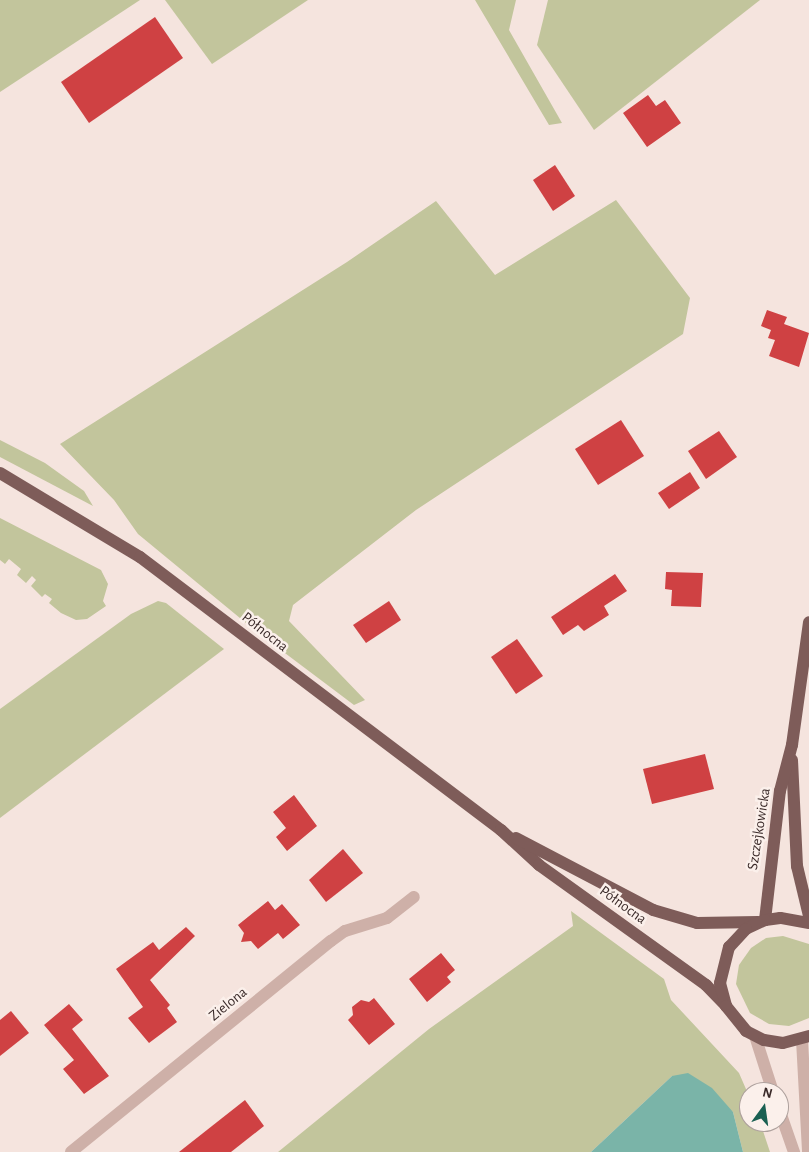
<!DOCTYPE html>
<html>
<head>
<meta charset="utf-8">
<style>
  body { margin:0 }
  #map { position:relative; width:809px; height:1152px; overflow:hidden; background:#f5e4de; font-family:"Alegreya Sans",sans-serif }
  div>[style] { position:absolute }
  .green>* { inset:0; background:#c2c59c }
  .water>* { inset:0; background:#7ab4a8 }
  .building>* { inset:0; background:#cf4143 }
  .minor>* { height:12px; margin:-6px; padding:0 6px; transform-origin:6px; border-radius:6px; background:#ceb0a8 }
  .major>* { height:12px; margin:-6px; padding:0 6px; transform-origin:6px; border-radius:6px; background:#7e5c59 }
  span { translate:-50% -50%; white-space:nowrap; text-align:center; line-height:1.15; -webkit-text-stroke:5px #fbf0eb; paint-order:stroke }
  .street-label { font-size:15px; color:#3a2a29 }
  .north { position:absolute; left:739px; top:1082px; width:50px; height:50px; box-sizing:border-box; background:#fbf0eb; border:1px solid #aea19d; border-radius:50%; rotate:14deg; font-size:14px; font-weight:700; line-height:20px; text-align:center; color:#3a2a29 }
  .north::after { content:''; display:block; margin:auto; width:18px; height:22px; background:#1a6052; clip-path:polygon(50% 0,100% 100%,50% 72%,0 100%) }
</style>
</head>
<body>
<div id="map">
  <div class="green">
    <i style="clip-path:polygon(0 0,140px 0,0 92px)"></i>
    <i style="clip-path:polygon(165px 0,308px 0,212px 64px)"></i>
    <i style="clip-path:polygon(475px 0,516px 0,509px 30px,562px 123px,549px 125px)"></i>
    <i style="clip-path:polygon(548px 0,760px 0,594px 130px,537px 45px)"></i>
    <i style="clip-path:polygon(616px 200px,690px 298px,683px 334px,416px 510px,293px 605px,289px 621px,365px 700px,354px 705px,257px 632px,138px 534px,114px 500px,60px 444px,347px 262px,436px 201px,495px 275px)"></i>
    <i style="clip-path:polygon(0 440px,45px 463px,84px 491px,93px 506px,0 457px)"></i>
    <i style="clip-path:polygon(0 518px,101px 570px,108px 584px,103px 601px,106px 606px,87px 619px,76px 620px,61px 613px,49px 603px,52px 599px,45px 594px,42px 597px,31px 586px,36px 580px,32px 576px,26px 583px,17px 575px,21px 569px,9px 559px,5px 564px,0 560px)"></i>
    <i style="clip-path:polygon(158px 601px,166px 603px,224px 649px,0 818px,0 709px,131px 614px)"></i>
    <i style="clip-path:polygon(571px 911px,664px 979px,671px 1000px,739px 1073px,749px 1096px,749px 1122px,760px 1122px,770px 1152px,743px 1152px,733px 1112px,672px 1076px,591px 1152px,278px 1152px,429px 1029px,573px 926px)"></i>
    <i style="clip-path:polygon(783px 936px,809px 944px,809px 1018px,789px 1026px,769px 1024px,750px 1013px,736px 984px,739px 965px,751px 948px,766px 938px)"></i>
  </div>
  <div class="water">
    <i style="clip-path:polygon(688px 1073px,712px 1088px,733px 1112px,743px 1152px,591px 1152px,672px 1076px)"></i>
  </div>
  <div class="building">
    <i style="clip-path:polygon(155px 17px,183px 58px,89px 123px,61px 82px)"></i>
    <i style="clip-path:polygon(648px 95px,656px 106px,665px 100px,681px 123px,647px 147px,623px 113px)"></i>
    <i style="clip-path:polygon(555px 165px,575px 196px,553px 211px,533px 180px)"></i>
    <i style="clip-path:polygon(767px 310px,787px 317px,784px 324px,809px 333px,799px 367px,769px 356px,775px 340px,768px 338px,771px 330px,761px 326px)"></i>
    <i style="clip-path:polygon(621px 420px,644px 456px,598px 485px,575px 449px)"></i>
    <i style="clip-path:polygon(719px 431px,737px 457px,706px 479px,688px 451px)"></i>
    <i style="clip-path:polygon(690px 472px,700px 488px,669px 509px,658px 493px)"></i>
    <i style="clip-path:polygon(666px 572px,703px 573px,701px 607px,671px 606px,672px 590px,665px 589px)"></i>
    <i style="clip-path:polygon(615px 574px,627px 591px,604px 606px,609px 615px,584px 631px,578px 625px,563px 635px,551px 617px)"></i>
    <i style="clip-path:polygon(389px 601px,401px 620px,366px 643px,353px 625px)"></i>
    <i style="clip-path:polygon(517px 639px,543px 676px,516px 694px,491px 657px)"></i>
    <i style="clip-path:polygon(705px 754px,714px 789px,652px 804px,643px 769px)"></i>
    <i style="clip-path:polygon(294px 795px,317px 826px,287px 851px,276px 837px,286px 828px,273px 812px)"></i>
    <i style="clip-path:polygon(343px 849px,363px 873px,326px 902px,309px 880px)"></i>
    <i style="clip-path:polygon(268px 901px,275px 910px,282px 904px,300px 925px,283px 939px,278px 933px,258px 949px,251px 941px,241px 942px,244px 933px,238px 925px)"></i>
    <i style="clip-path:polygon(186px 927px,195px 936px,150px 980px,170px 1005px,167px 1008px,177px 1022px,149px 1043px,128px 1018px,143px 1007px,116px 969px,153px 942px,159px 950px)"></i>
    <i style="clip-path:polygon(441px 953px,455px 970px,447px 977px,451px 982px,427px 1002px,409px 979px)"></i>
    <i style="clip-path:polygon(374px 998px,395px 1024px,369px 1045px,348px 1020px,353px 1015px,352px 1007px,361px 1000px,369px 1002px)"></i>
    <i style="clip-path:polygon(69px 1004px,83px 1020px,72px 1029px,109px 1076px,84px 1094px,63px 1069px,74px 1060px,44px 1025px)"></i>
    <i style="clip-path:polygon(11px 1011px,29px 1033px,0 1056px,0 1020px)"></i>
    <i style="clip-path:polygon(245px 1100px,264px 1126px,231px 1152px,179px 1152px)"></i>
  </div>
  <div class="minor">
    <i style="left:755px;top:1036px;width:59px;rotate:72.2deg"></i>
    <i style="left:802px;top:1040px;width:112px;rotate:86.9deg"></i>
    <i style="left:779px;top:1109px;width:46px;rotate:70.8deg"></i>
    <i style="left:71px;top:1152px;width:335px;rotate:-39.1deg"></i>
    <i style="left:331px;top:941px;width:17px;rotate:-36deg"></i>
    <i style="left:345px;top:931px;width:44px;rotate:-17.2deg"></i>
    <i style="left:387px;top:918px;width:34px;rotate:-38deg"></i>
  </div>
  <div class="major">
    <i style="left:0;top:473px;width:163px;rotate:31deg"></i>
    <i style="left:140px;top:557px;width:453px;rotate:37.1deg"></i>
    <i style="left:501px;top:830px;width:52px;rotate:42.6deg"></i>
    <i style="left:539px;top:865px;width:206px;rotate:35.7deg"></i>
    <i style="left:706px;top:985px;width:29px;rotate:46deg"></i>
    <i style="left:792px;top:760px;width:106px;rotate:87.3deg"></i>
    <i style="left:797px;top:866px;width:51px;rotate:76.5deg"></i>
    <i style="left:516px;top:838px;width:155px;rotate:27.7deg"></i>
    <i style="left:653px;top:910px;width:46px;rotate:16.5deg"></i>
    <i style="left:697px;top:923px;width:61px;rotate:-0.9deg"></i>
    <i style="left:765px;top:920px;width:130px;rotate:-83.4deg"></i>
    <i style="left:780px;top:791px;width:48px;rotate:-75.4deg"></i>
    <i style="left:792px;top:745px;width:124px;rotate:-82.1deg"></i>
    <i style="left:809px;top:923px;width:29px;rotate:-170deg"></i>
    <i style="left:780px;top:918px;width:15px;rotate:172deg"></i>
    <i style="left:765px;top:920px;width:21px;rotate:155deg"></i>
    <i style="left:746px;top:929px;width:25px;rotate:133deg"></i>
    <i style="left:729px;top:947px;width:37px;rotate:104deg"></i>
    <i style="left:720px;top:983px;width:24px;rotate:75deg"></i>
    <i style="left:726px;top:1006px;width:32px;rotate:51deg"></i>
    <i style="left:746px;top:1031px;width:20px;rotate:27deg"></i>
    <i style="left:764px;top:1040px;width:19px;rotate:9deg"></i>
    <i style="left:783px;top:1043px;width:27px;rotate:-15deg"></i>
  </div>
  <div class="street-label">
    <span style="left:265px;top:632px;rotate:38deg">Północna</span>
    <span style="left:759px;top:829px;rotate:-81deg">Szczejkowicka</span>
    <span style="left:623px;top:905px;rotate:36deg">Północna</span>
    <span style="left:228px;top:1004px;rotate:-39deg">Zielona</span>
  </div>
  <div class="north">N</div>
</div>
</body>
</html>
